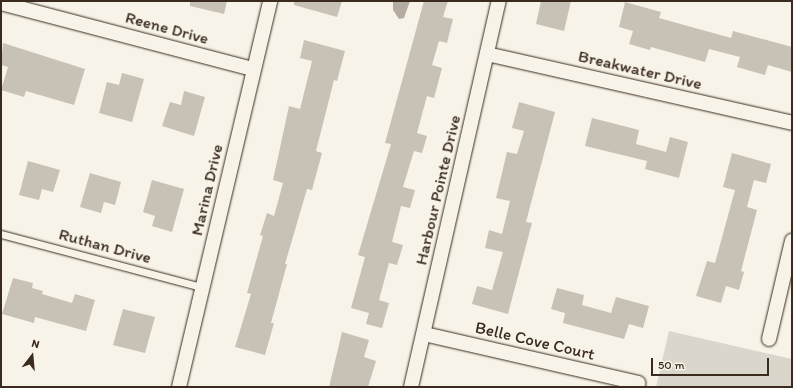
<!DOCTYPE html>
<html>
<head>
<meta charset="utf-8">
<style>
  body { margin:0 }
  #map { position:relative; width:793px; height:388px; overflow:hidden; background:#f7f3e8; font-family:Itim,sans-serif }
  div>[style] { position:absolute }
  .green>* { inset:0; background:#dbd6cb }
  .water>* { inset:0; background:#b4aca0 }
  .building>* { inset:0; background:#c8c1b6 }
  .roads { filter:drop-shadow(0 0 1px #3b2a1e) drop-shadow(0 0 1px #3b2a1e) }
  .service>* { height:7px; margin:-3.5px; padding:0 3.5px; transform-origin:3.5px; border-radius:3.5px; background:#f7f3e8 }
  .minor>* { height:14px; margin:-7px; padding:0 7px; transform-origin:7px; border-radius:7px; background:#f7f3e8 }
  span { translate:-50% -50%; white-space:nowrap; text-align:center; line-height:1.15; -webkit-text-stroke:4px #f7f3e8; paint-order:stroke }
  .street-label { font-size:17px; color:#3b2a1e }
  .frame { position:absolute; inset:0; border:2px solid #3b2a1e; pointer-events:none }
  .north { position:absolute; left:12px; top:336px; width:40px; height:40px; -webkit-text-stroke:3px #f7f3e8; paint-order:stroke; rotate:16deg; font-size:11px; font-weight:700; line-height:16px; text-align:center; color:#3b2a1e }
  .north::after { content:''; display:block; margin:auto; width:14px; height:18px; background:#3b2a1e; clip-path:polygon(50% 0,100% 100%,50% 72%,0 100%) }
  .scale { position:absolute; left:651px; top:358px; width:118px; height:18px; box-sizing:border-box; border:2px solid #3b2a1e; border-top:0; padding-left:5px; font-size:12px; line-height:14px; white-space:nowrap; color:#3b2a1e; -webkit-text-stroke:3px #f7f3e8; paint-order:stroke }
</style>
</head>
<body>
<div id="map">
  <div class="green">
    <i style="clip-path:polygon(669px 331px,792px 359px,792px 387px,656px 387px)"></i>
  </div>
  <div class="water">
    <i style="clip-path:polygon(410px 1px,404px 18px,399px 19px,393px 10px,393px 1px)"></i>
  </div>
  <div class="building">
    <i style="clip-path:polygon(190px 1px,227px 1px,224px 14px,190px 6px)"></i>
    <i style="clip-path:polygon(294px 1px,342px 1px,337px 17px,294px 5px)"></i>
    <i style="clip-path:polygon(424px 1px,448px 1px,443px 17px,453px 19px,447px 43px,439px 41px,432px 65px,442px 68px,434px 98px,427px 96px,417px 133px,427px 136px,422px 153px,414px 151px,403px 187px,415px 190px,410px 208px,401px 206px,392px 242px,403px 245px,397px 265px,389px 263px,379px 300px,389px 303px,382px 328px,366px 324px,369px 313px,351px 308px,365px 257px,358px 255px,391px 144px,385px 143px)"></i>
    <i style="clip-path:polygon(541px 1px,571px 1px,564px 31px,536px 24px)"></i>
    <i style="clip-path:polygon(625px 2px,661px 12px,659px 18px,731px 38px,733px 31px,792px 47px,792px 72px,768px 65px,765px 75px,737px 67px,740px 57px,709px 49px,705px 62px,651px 47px,650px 50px,629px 44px,633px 31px,619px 27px)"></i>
    <i style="clip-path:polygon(304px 40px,345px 51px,337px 81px,334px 80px,316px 151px,322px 153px,312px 190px,307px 189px,285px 264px,287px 264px,271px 323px,274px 323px,265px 355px,235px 347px,251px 294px,247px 293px,263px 236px,260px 235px,267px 213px,274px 216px,283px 183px,273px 180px,289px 106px,300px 109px,312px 61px,300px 58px)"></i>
    <i style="clip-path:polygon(3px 43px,85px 69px,74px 105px,26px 91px,24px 97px,1px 90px,8px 67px,1px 65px)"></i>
    <i style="clip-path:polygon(122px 73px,144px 79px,132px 122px,99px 113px,107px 82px,119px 85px)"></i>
    <i style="clip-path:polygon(184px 91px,205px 97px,194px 136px,162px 126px,170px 102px,181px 105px)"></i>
    <i style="clip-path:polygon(519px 102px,555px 112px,526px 222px,532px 223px,508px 314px,472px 304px,477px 286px,492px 290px,503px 252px,485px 248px,489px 230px,502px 234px,510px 201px,496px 198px,507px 152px,517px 154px,524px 131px,512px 128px)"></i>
    <i style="clip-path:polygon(592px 118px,639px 130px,636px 144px,666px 152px,670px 137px,688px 142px,679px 178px,645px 169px,647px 161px,585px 146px)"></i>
    <i style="clip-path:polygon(732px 153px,771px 164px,766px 183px,754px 180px,747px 207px,757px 210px,741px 271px,744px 272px,739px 290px,726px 286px,721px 303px,696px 296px,707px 261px,715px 263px,735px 190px,723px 187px)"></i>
    <i style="clip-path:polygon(28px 161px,60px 170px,53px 192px,42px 189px,39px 200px,19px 195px)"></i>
    <i style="clip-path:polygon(90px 173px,121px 182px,115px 205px,104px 202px,101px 213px,80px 207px)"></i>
    <i style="clip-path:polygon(152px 180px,184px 189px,172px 232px,152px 226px,155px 216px,143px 212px)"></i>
    <i style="clip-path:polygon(13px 278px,33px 283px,32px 288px,43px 291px,42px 294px,72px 303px,75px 294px,95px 300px,86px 331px,35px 317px,34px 323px,2px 314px)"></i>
    <i style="clip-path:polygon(557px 288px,584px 295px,582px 305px,611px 313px,616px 297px,649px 306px,643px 328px,629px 324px,624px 339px,563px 323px,565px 313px,551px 309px)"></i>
    <i style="clip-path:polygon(123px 309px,155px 317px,145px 353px,113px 345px)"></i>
    <i style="clip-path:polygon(342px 332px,369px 340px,364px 357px,376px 361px,368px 387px,329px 387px)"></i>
  </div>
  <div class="roads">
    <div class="service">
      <i style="left:1px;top:234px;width:208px;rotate:14.8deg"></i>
    </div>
    <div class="minor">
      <i style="left:1px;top:3px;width:260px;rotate:14.7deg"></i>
      <i style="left:487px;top:54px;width:313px;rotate:12.7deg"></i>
      <i style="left:424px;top:334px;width:220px;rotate:12.9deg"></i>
      <i style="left:769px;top:339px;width:101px;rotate:-76.8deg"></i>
      <i style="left:179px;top:387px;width:397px;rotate:-76.7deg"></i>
      <i style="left:411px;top:387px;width:396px;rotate:-77.2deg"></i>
    </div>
  </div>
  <div class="street-label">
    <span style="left:167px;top:28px;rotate:15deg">Reene Drive</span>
    <span style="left:640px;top:70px;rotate:13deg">Breakwater Drive</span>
    <span style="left:207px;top:190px;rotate:-77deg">Marina Drive</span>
    <span style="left:438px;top:190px;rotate:-77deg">Harbour Pointe Drive</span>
    <span style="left:105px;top:246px;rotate:15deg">Ruthan Drive</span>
    <span style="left:535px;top:341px;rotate:13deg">Belle Cove Court</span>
  </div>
  <div class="frame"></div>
  <div class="north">N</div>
  <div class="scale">50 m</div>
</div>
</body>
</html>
